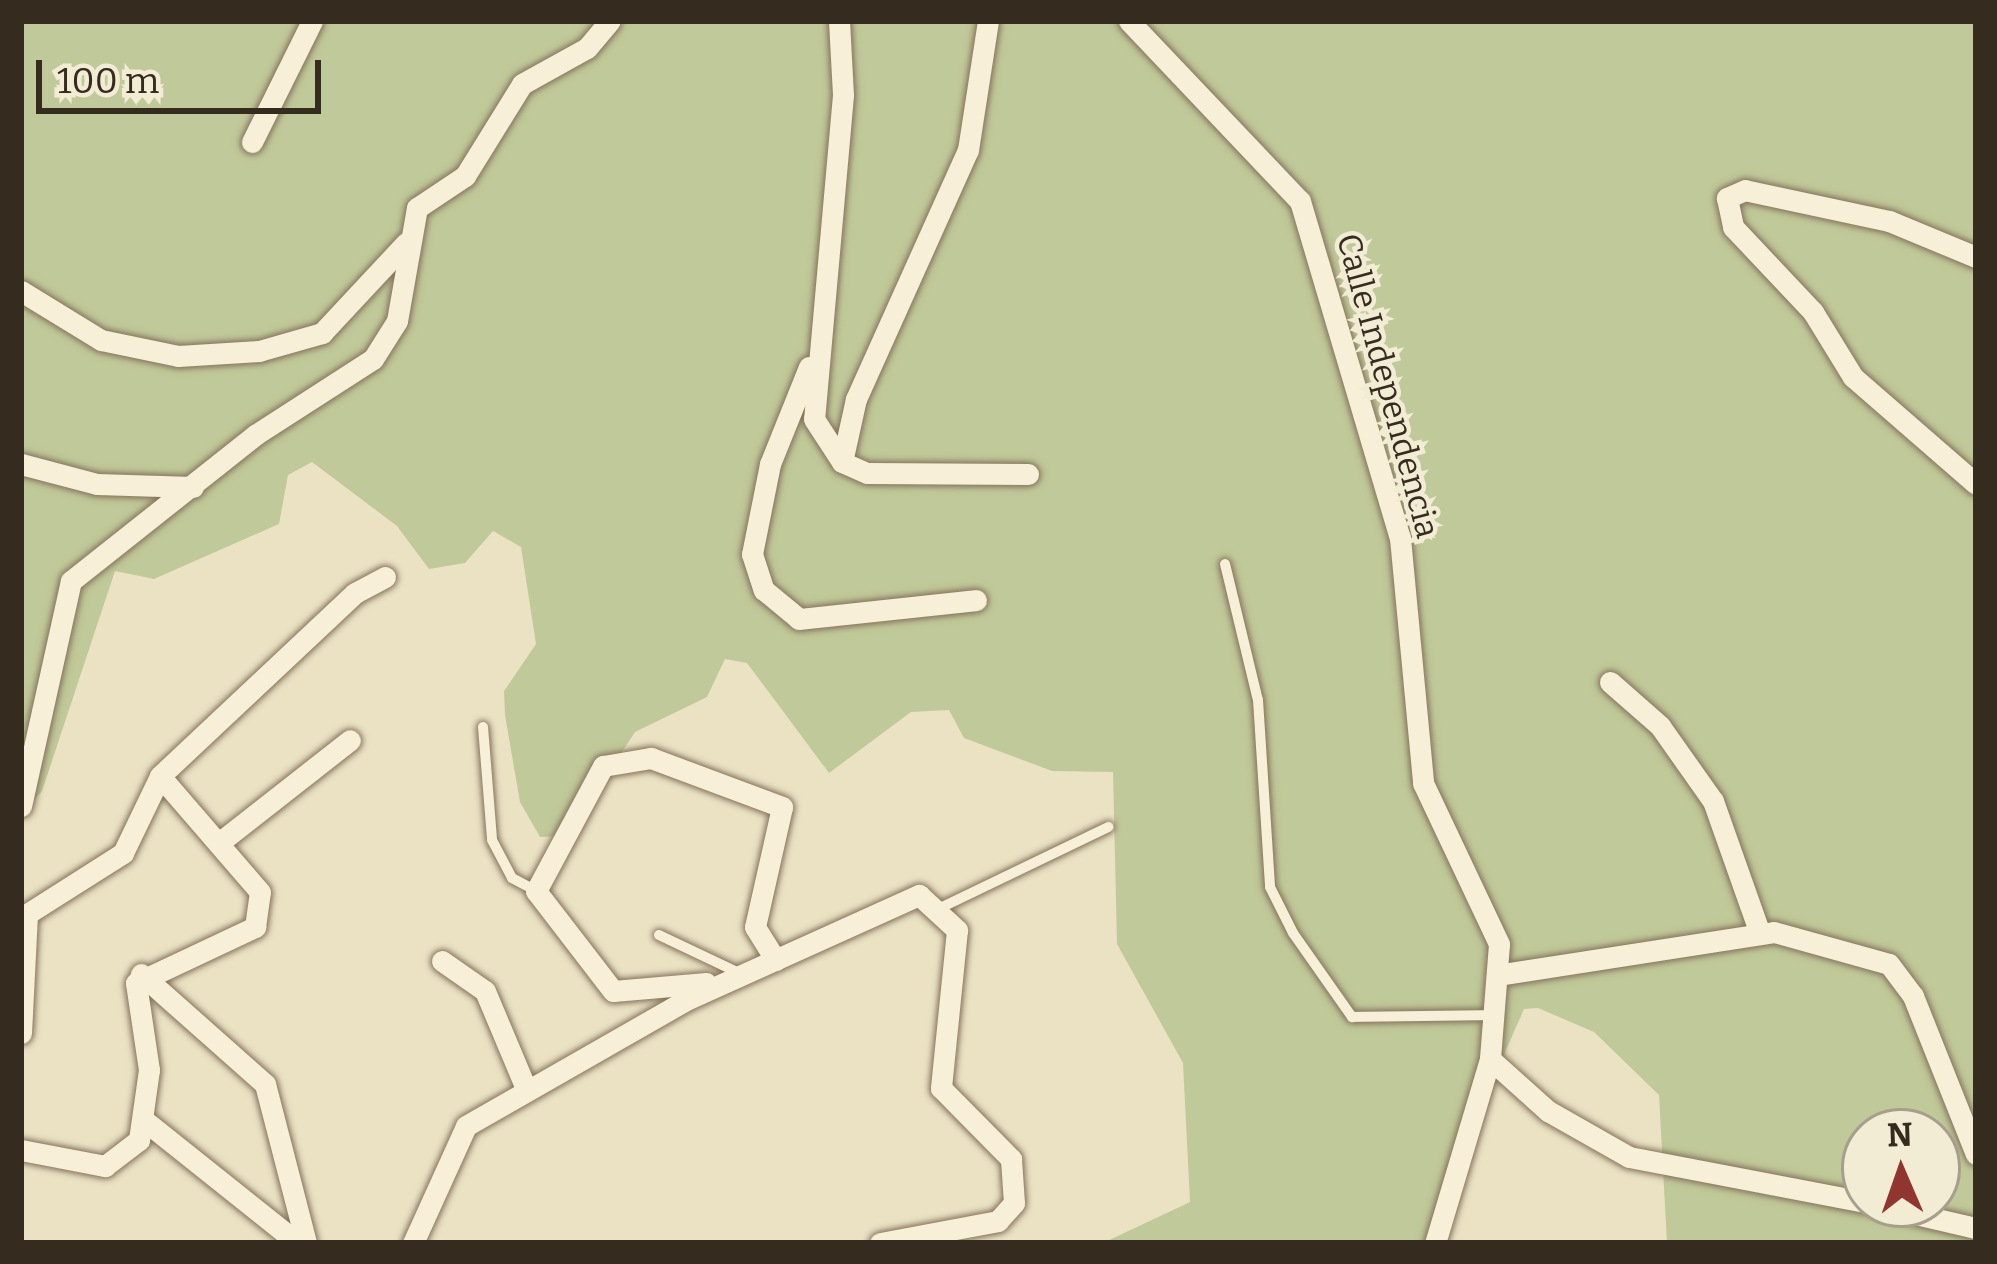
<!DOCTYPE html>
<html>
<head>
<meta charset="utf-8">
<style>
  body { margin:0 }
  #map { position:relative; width:1997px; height:1264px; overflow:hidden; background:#ebe2c4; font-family:Bitter,serif }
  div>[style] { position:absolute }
  .green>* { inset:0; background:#c0c999 }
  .roads { filter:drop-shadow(0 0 3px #85745c) drop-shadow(0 0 3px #85745c) }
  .lane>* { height:10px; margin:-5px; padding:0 5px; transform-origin:5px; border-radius:5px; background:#f7efd7 }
  .street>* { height:21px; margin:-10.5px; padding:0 10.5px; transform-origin:10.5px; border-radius:10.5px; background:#f7efd7 }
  span { translate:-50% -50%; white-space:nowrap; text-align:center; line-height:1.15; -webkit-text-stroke:9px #f3ecd4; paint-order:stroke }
  .street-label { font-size:33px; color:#362b1f }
  .frame { position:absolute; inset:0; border:24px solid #362b1f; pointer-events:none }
  .north { position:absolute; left:1841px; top:1108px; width:120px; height:120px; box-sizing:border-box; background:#f3ecd4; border:3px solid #a79f8c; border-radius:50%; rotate:358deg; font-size:33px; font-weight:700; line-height:48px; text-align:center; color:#362b1f }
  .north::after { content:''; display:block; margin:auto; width:42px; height:54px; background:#90352f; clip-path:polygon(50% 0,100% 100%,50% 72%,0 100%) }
  .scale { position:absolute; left:36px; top:60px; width:285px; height:54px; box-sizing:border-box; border:6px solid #362b1f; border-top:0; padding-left:15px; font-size:36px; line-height:42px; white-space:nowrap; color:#362b1f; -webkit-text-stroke:9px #f3ecd4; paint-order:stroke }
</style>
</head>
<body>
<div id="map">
  <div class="green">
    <i style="clip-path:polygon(evenodd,21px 21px,1976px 21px,1976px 1243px,1667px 1243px,1659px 1095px,1594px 1032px,1538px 1008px,1524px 1009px,1499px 1066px,1447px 1243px,1103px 1243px,1190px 1202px,1183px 1063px,1117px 944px,1113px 772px,1052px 771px,964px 738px,949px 710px,911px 712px,829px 773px,747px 663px,725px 659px,707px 697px,635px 732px,567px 836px,540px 837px,520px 802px,505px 715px,504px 691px,536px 644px,521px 547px,493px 531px,465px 563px,429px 569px,397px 526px,312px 462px,288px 475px,279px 524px,154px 579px,115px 571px,42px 791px,21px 815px,21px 21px,1865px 1132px,1937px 1132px,1937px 1204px,1865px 1204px,1865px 1132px)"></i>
  </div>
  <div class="roads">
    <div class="lane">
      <i style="left:1225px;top:564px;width:140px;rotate:76.4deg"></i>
      <i style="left:1258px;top:700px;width:187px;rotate:86.3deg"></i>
      <i style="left:1270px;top:887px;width:51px;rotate:63.4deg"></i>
      <i style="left:1293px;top:933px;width:103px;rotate:54.9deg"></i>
      <i style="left:1352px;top:1017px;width:142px;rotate:-0.8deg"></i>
      <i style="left:483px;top:727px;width:113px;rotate:85.4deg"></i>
      <i style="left:492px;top:840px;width:43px;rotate:62.2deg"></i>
      <i style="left:512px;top:878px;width:27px;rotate:28deg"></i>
      <i style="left:940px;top:908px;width:187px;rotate:-25.7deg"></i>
      <i style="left:659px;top:935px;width:91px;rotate:25.4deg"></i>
    </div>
    <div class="street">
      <i style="left:839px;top:21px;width:74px;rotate:86.9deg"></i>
      <i style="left:843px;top:95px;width:325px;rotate:95.1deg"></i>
      <i style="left:814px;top:419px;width:51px;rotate:56.9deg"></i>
      <i style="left:842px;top:462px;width:27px;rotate:24deg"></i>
      <i style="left:867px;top:473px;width:161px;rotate:0.4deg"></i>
      <i style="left:1129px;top:21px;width:248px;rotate:46.5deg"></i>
      <i style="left:1300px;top:201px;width:352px;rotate:73.5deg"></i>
      <i style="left:1400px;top:538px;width:246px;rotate:84.6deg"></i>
      <i style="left:1423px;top:783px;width:178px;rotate:64.7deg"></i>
      <i style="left:1499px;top:944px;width:115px;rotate:94.5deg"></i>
      <i style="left:1490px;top:1059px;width:192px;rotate:106.6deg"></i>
      <i style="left:252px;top:142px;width:135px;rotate:-63.6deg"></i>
      <i style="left:1976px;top:257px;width:94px;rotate:-157.5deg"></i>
      <i style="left:1889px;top:221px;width:147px;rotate:-167.9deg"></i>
      <i style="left:1745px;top:190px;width:20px;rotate:156deg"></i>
      <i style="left:1727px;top:198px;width:30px;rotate:78deg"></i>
      <i style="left:1733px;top:227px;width:117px;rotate:46.7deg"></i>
      <i style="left:1813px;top:312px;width:76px;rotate:58.4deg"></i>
      <i style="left:1853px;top:377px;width:163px;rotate:41deg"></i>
      <i style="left:21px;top:291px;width:94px;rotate:31.5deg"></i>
      <i style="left:101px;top:340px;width:79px;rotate:11.7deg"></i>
      <i style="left:178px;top:356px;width:81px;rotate:-3.5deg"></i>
      <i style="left:259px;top:351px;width:66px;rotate:-15.9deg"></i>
      <i style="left:322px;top:333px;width:123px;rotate:-47deg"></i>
      <i style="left:809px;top:367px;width:105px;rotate:111.9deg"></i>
      <i style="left:770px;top:464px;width:92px;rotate:101.3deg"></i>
      <i style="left:752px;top:554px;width:38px;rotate:72deg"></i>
      <i style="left:764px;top:590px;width:45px;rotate:39.6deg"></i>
      <i style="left:799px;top:619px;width:178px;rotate:-6.1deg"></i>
      <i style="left:842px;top:462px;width:65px;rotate:-77.5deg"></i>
      <i style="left:856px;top:399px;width:273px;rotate:-65.8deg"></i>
      <i style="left:968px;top:150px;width:131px;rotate:-81.2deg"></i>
      <i style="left:21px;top:464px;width:79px;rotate:14.7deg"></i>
      <i style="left:97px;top:484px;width:96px;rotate:1.8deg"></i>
      <i style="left:1610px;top:682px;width:67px;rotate:41.3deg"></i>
      <i style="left:1660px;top:726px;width:92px;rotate:54.8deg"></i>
      <i style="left:1713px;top:801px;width:141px;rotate:70.5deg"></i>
      <i style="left:21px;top:806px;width:230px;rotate:-77.5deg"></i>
      <i style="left:71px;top:581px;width:235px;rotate:-38.4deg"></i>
      <i style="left:255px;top:435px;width:140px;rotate:-32.8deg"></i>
      <i style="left:373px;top:359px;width:45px;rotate:-57.7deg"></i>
      <i style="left:397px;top:321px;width:115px;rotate:-80deg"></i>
      <i style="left:417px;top:208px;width:58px;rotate:-33.7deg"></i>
      <i style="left:465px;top:176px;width:108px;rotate:-58.2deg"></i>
      <i style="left:522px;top:84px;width:74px;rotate:-29deg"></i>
      <i style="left:587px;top:48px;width:35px;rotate:-50deg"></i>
      <i style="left:220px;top:842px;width:165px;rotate:-38.1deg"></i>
      <i style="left:442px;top:961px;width:52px;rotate:34.9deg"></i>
      <i style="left:485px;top:991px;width:103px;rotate:67.2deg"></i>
      <i style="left:141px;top:974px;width:166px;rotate:41.6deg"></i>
      <i style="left:265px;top:1084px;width:164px;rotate:75.5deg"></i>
      <i style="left:1497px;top:975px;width:280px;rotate:-8.8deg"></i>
      <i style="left:1774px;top:932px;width:119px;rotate:15.5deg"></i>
      <i style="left:1889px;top:964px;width:40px;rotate:53deg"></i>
      <i style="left:1913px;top:996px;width:170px;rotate:68.3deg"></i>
      <i style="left:706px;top:983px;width:93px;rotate:175.1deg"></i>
      <i style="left:613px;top:991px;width:126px;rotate:-127.6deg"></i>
      <i style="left:536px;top:891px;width:142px;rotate:-61.8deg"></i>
      <i style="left:603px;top:766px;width:49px;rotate:-9.5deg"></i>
      <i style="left:651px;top:758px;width:140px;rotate:20.5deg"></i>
      <i style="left:782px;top:807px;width:123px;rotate:102.7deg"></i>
      <i style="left:755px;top:927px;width:39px;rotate:58deg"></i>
      <i style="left:21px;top:1033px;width:119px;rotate:-87.1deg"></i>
      <i style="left:27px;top:914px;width:114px;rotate:-32.4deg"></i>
      <i style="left:123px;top:853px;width:85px;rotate:-64.3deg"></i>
      <i style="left:160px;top:776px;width:267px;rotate:-43.2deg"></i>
      <i style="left:355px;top:593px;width:34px;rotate:-28deg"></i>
      <i style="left:1490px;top:1059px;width:78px;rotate:41.9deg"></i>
      <i style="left:1548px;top:1111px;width:93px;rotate:29.6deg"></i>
      <i style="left:1629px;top:1157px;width:240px;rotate:10.8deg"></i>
      <i style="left:145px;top:1121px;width:196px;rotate:38.6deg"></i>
      <i style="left:21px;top:1150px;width:86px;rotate:10.8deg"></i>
      <i style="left:105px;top:1166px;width:43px;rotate:-37.4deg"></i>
      <i style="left:139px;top:1140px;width:71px;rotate:-81.9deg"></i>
      <i style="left:149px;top:1070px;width:88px;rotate:-98.5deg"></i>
      <i style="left:136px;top:983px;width:132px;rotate:-25.2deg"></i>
      <i style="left:255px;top:927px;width:35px;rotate:-82deg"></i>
      <i style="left:260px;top:892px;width:153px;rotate:-130.8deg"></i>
      <i style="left:1872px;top:1204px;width:107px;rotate:13deg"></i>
      <i style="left:413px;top:1243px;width:128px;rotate:-65.6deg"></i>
      <i style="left:466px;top:1126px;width:251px;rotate:-29.8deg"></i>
      <i style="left:684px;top:1001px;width:258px;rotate:-24.3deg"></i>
      <i style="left:919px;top:895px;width:52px;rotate:42.6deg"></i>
      <i style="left:957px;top:930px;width:159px;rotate:95.8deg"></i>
      <i style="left:941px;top:1088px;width:100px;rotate:45.4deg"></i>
      <i style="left:1011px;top:1159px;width:44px;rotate:86.1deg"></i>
      <i style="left:1014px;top:1203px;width:24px;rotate:132deg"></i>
      <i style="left:998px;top:1221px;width:120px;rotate:169.4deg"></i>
    </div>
  </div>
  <div class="street-label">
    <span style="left:1387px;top:386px;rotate:75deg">Calle Independencia</span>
  </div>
  <div class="frame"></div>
  <div class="north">N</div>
  <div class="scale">100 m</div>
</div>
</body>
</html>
